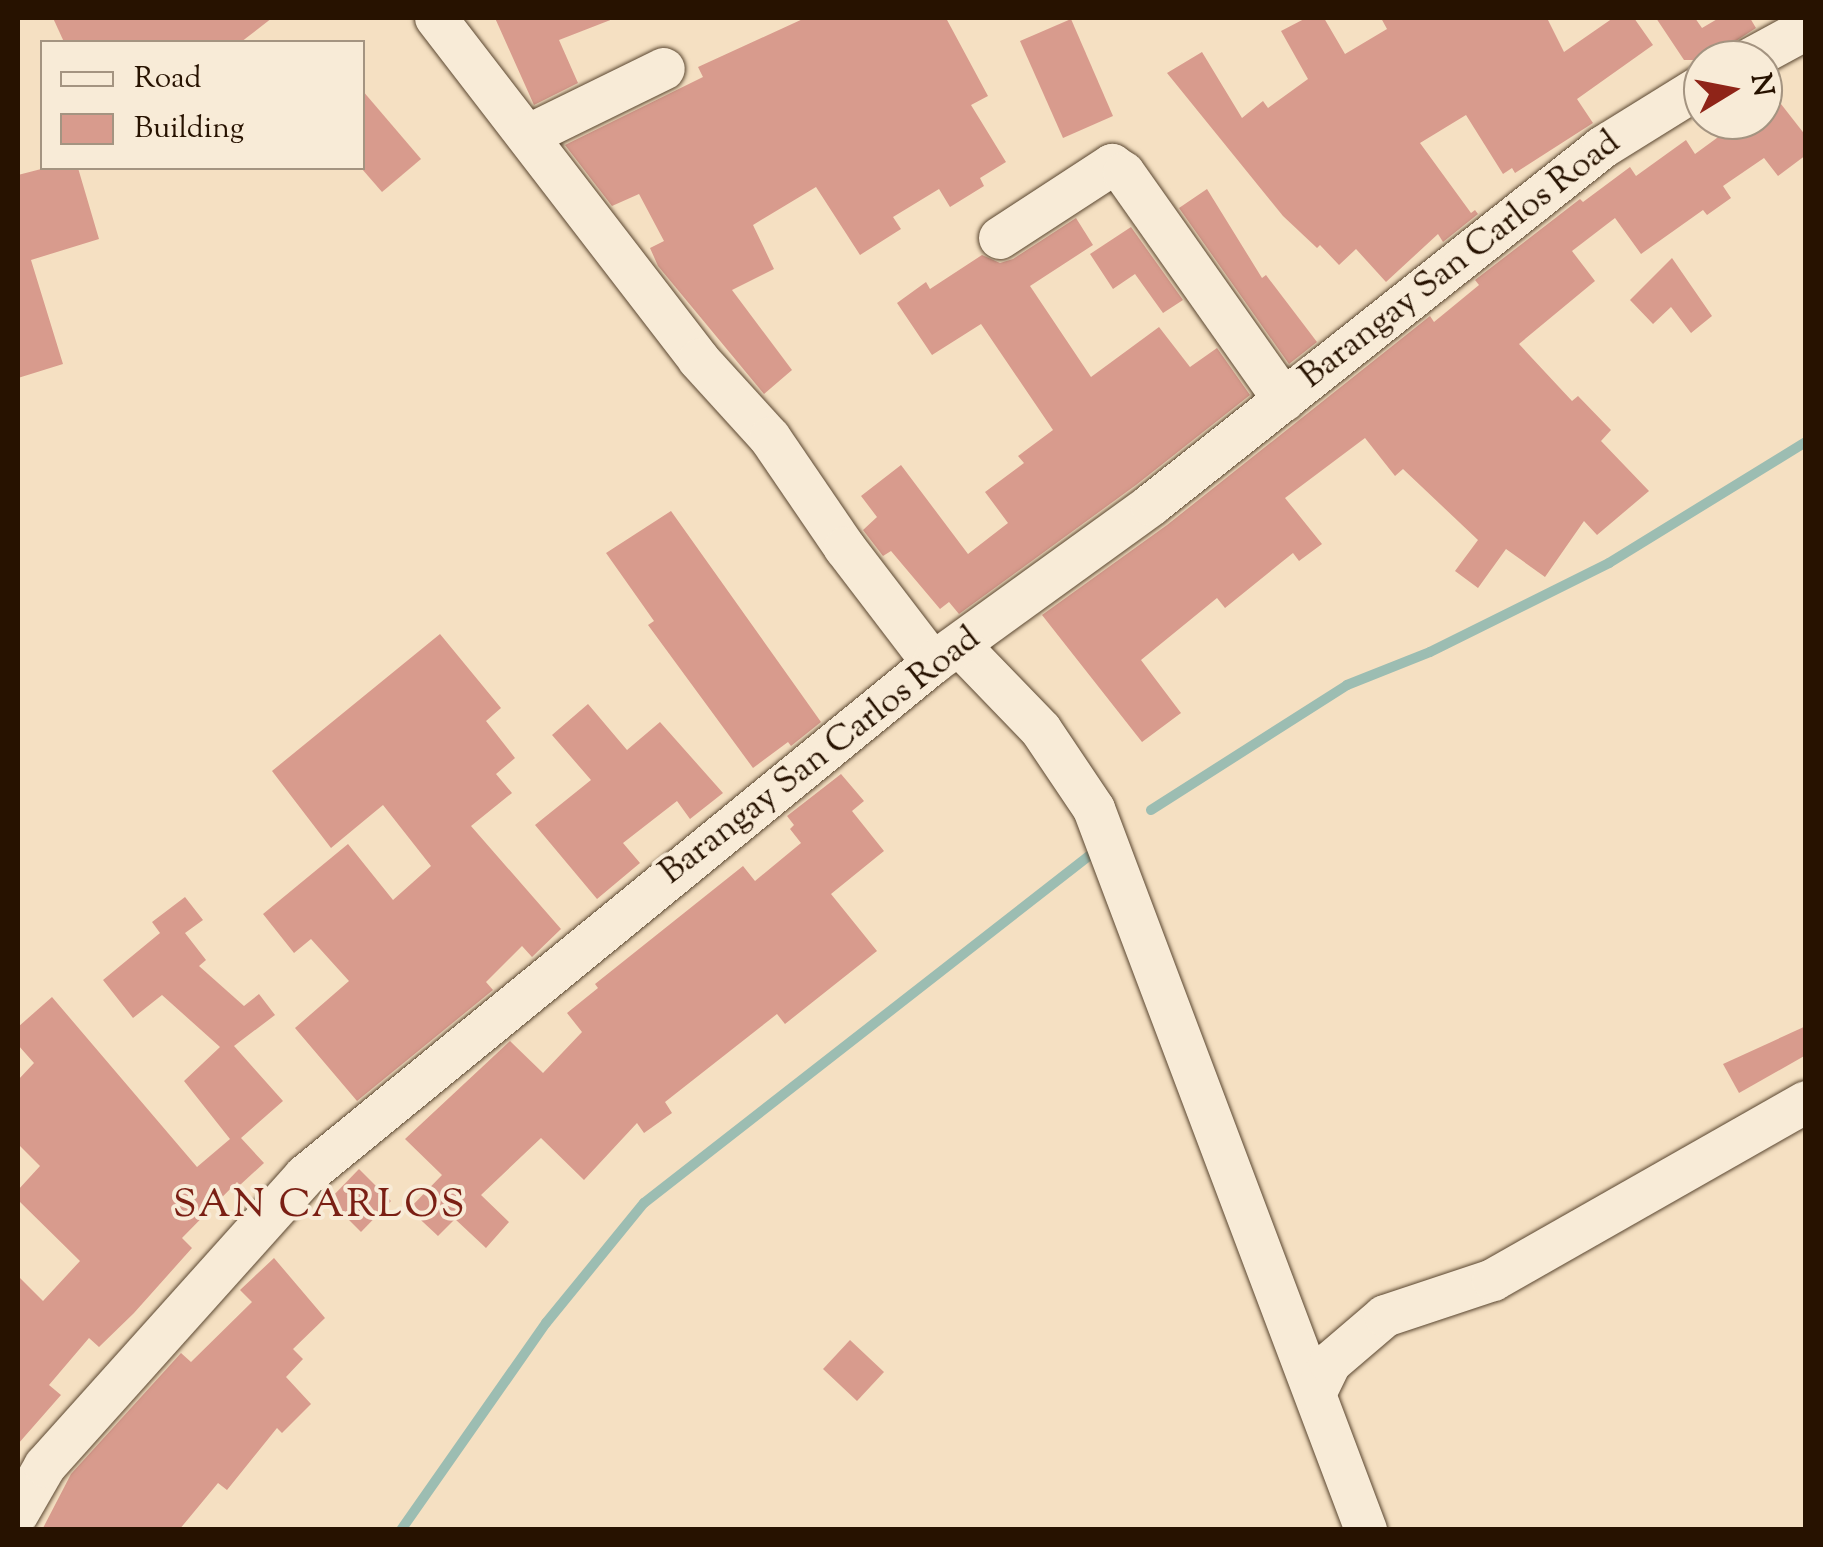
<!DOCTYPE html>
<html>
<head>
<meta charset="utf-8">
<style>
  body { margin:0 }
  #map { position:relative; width:1823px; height:1547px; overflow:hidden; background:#f5e0c2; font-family:"Sorts Mill Goudy",serif }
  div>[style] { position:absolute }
  .stream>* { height:10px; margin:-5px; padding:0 5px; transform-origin:5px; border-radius:5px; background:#9cbdb2 }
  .building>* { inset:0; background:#d89b8d }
  .roads { filter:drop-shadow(0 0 2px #5a4630) drop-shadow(0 0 2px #5a4630) }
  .minor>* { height:42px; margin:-21px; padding:0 21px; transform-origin:21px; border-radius:21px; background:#f8ebd7 }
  span { translate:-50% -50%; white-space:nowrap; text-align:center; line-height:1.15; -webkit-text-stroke:8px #f8ebd7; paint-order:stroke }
  .street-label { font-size:35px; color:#271200 }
  .quarter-label { font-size:40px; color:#7a1f14; letter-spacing:2.5px }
  .frame { position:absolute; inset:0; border:20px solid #271200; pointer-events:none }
  .legend { position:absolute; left:40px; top:40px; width:325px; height:130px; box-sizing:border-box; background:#f8ebd7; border:2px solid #a49481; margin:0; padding:12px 18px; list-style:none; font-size:30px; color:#271200 }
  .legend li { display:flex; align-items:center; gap:20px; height:50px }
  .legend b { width:50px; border:2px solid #a49481 }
  .north { position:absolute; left:1683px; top:40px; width:100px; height:100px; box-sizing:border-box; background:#f8ebd7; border:2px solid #a49481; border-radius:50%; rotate:80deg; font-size:28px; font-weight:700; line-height:40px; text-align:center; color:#271200 }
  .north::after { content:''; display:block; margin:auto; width:35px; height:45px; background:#8f2418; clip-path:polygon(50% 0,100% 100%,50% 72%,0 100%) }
</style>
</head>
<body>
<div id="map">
  <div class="stream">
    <i style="left:1151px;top:810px;width:232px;rotate:-32.5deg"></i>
    <i style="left:1347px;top:685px;width:89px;rotate:-21.7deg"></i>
    <i style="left:1430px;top:652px;width:200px;rotate:-26.4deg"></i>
    <i style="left:1609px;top:563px;width:231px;rotate:-31.6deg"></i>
    <i style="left:401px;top:1530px;width:253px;rotate:-55deg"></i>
    <i style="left:546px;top:1323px;width:155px;rotate:-50.8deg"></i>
    <i style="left:644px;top:1203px;width:566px;rotate:-37.96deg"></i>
  </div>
  <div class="building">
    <i style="clip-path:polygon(53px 18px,272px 18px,241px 42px,64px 42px)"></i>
    <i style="clip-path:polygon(495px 18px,612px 18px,613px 19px,559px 40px,578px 83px,534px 105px)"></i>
    <i style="clip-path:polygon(805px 18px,946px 18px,988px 96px,971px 105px,1006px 162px,980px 178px,984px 186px,950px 207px,939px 189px,893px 217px,901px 229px,860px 255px,816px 187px,753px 225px,774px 269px,732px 290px,792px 370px,764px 394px,658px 266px,650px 248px,664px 241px,639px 194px,612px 206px,565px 145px,703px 77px,698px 67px)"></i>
    <i style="clip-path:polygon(1306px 18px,1324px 18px,1345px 54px,1387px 29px,1381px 18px,1547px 18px,1564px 52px,1613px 18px,1634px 18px,1653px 45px,1577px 99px,1593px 123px,1515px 173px,1512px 168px,1503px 174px,1466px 115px,1420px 143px,1471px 213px,1475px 210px,1478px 214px,1443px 242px,1438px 234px,1386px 282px,1356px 249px,1339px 265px,1320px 245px,1317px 248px,1283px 216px,1167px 73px,1202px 52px,1242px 118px,1263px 101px,1268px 108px,1308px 79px,1281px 31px)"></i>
    <i style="clip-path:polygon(1656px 18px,1695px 18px,1702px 28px,1719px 18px,1750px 18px,1756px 28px,1728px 46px,1724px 60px,1684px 60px)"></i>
    <i style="clip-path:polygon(1071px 19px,1113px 116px,1063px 138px,1020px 41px)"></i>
    <i style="clip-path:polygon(362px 90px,421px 159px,382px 192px,362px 169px)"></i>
    <i style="clip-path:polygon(1781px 104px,1806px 136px,1806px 155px,1778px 176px,1764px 158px,1723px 186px,1731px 198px,1707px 215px,1703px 210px,1641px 254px,1615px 218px,1572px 251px,1595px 281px,1519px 344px,1572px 401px,1578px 396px,1611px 430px,1601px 441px,1649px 491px,1597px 535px,1584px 521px,1545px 577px,1506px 549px,1478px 588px,1455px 571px,1478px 540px,1403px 469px,1395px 476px,1365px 438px,1285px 498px,1322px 544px,1299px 561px,1293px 553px,1225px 608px,1217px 598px,1141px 660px,1181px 713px,1142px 742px,1042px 615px,1167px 525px,1430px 316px,1434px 322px,1479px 285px,1475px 280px,1580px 199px,1583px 202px,1630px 167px,1636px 176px,1686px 140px,1695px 154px,1736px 124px,1743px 134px)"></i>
    <i style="clip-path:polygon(45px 168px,78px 168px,99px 239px,31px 260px,63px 364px,18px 378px,18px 175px)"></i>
    <i style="clip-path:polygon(1207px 189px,1262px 278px,1266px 275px,1317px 342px,1289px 364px,1179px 208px)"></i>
    <i style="clip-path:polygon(1076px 218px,1093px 245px,1030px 286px,1091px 377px,1159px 327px,1190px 367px,1217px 348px,1250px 395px,1136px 485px,959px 614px,949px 602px,940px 609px,891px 551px,883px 556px,863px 530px,877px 517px,861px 496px,901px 465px,968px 554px,1008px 523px,985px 492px,1024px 463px,1018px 456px,1053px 430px,981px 324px,932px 355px,897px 303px,926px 282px,930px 289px,982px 255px,1000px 263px,1013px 259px)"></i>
    <i style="clip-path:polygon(1131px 227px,1183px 300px,1163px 313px,1135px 274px,1113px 289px,1090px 254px)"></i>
    <i style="clip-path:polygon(1672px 258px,1712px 316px,1691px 333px,1671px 307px,1653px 324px,1630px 300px)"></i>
    <i style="clip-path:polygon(671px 511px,821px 722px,791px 746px,788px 742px,753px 768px,648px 625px,654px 621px,606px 553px)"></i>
    <i style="clip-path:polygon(440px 634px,501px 708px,486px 721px,515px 758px,496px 774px,512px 793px,471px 826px,561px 929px,532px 957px,522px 946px,486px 982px,493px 990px,357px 1101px,295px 1028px,349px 981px,311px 939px,294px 953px,263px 914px,348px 844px,393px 900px,431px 866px,383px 805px,331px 848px,272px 771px)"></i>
    <i style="clip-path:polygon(588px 704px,627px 750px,660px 722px,723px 793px,690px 819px,677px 801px,623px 843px,640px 863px,597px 899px,535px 825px,591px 780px,552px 735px)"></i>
    <i style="clip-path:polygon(841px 774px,864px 801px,852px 811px,884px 851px,831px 894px,877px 951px,785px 1024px,777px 1014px,665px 1102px,672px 1113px,644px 1133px,637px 1123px,584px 1180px,541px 1138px,481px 1195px,509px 1222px,486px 1248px,455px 1219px,438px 1236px,409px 1209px,442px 1175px,405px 1139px,510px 1041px,543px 1073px,582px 1032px,567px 1013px,598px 988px,595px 984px,743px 866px,755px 881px,801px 843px,790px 829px,794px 825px,787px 816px)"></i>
    <i style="clip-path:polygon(185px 897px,203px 920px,185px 933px,206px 960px,199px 966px,244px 1006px,259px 994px,275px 1015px,234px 1046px,283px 1101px,241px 1138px,264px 1163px,240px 1185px,237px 1182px,182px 1238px,192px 1248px,134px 1313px,99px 1347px,89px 1338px,49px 1385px,61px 1395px,18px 1444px,18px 1276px,43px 1301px,80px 1261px,18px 1200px,18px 1190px,40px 1166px,18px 1144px,18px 1080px,34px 1063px,18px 1045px,18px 1027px,52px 997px,197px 1167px,230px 1139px,184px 1081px,220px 1047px,162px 995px,133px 1018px,103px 980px,160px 933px,152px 922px)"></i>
    <i style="clip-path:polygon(1806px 1026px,1806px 1055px,1739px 1093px,1723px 1064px)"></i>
    <i style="clip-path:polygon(359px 1169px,391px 1201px,361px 1232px,329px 1200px)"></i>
    <i style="clip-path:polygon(274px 1258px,325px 1318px,293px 1349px,303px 1359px,286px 1377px,311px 1404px,282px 1433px,277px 1428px,227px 1490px,218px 1483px,179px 1530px,42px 1530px,71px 1474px,181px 1353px,191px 1362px,252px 1302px,240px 1290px)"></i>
    <i style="clip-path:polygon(850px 1340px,884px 1372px,857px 1401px,823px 1369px)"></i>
  </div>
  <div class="roads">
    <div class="minor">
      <i style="left:436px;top:18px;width:431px;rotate:52.4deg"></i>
      <i style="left:699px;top:360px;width:105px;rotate:47.7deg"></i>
      <i style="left:770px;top:438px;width:133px;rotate:55.7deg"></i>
      <i style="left:845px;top:548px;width:145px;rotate:52.6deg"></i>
      <i style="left:1749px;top:60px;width:65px;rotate:-28.5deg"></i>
      <i style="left:529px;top:135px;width:150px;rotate:-26.1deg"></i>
      <i style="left:1000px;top:238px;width:134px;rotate:-33.1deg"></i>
      <i style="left:1112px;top:165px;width:14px;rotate:34deg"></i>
      <i style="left:1124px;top:173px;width:278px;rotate:54.8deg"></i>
      <i style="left:959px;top:645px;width:118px;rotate:46deg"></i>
      <i style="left:1041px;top:730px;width:95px;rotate:56.1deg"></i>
      <i style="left:1094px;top:809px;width:771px;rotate:69.33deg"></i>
      <i style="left:1316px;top:1392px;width:32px;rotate:-64deg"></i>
      <i style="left:1330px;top:1363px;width:72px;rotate:-40.5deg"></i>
      <i style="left:1385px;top:1316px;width:114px;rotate:-18.4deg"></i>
      <i style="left:1493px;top:1280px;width:360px;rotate:-29.6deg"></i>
      <i style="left:18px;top:1513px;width:54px;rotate:-60.1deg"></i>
      <i style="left:45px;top:1466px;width:389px;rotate:-48.1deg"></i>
      <i style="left:305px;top:1176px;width:811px;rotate:-39.24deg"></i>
      <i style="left:933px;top:663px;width:269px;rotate:-35.9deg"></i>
      <i style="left:1151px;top:505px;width:577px;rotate:-38.38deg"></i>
      <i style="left:1603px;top:147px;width:118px;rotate:-31.8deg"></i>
    </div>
  </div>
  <div class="street-label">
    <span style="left:1461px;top:261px;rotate:-38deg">Barangay San Carlos Road</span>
    <span style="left:821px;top:757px;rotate:-38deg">Barangay San Carlos Road</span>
  </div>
  <div class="quarter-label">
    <span style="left:320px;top:1207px">SAN CARLOS</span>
  </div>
  <div class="frame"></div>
  <ul class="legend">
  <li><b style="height:12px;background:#f8ebd7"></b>Road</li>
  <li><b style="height:28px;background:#d89b8d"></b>Building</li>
  </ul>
  <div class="north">N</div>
</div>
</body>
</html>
